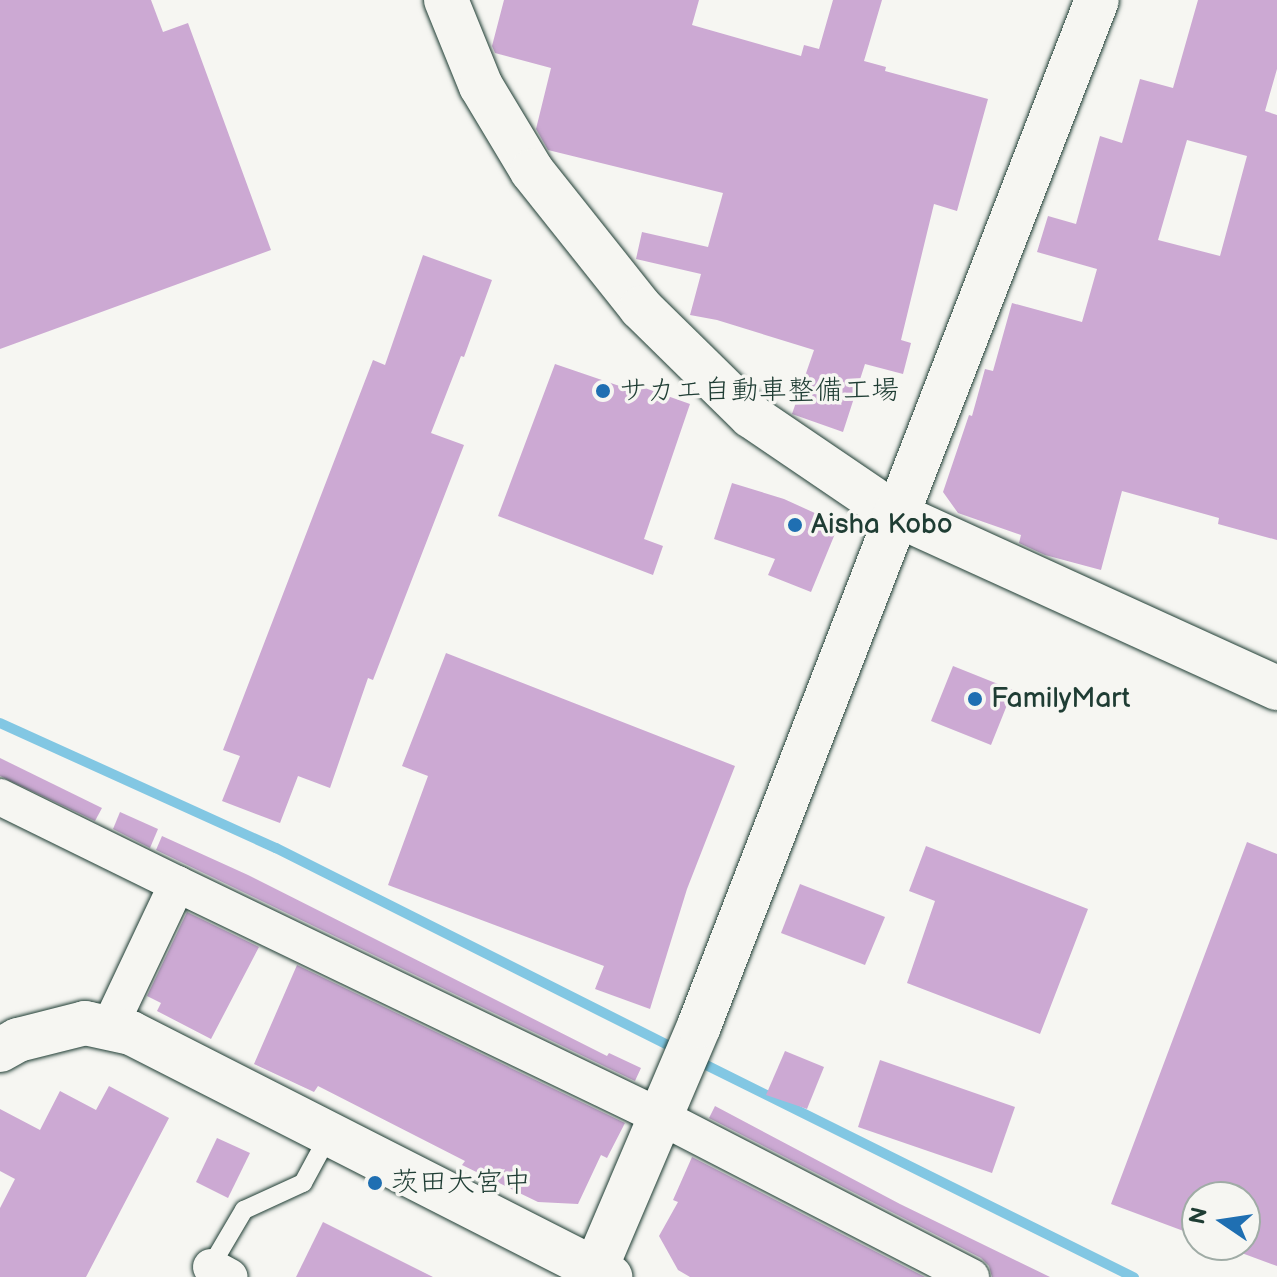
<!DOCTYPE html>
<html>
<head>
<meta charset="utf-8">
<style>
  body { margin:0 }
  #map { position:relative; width:1277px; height:1277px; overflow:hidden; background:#f6f6f2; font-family:"Balsamiq Sans","Klee One",sans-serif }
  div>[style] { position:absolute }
  .stream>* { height:10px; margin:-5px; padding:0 5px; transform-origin:5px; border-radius:5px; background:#82c7e3 }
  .building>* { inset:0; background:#cca9d3 }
  .roads { filter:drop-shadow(0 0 2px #1f3d34) drop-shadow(0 0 2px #1f3d34) }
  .lane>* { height:18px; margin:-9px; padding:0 9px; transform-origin:9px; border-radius:9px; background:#f6f6f2 }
  .street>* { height:36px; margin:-18px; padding:0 18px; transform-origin:18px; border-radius:18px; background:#f6f6f2 }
  .secondary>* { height:44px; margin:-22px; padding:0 22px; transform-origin:22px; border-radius:22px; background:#f6f6f2 }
  .dots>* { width:22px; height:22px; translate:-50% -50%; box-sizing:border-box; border:4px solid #f6f6f2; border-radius:50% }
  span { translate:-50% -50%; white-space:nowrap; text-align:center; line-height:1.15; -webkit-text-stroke:7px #f6f6f2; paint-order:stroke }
  .poi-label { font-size:28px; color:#1f3d34 }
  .left { translate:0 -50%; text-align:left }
  .north { position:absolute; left:1181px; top:1181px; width:80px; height:80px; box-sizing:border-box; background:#f6f6f2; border:2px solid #a0aca6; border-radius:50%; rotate:283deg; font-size:22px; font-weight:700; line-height:32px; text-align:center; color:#1f3d34 }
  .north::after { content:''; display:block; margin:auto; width:28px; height:36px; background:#1f6fb2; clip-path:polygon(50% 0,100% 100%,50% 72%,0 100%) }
</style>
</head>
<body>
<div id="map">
  <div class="stream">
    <i style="left:0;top:723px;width:303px;rotate:24.4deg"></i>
    <i style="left:276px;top:848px;width:451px;rotate:26.7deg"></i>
    <i style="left:696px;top:1060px;width:489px;rotate:26.4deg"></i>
  </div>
  <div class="building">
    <i style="clip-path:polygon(0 0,151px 0,163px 32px,188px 23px,271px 250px,0 349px)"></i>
    <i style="clip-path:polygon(504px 0,699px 0,692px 25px,801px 56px,804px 45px,819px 49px,833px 0,882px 0,864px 61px,886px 67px,885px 71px,988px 99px,957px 211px,934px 204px,901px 340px,911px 343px,903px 374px,865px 364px,843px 432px,792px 414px,814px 350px,717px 320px,690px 315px,701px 274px,636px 259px,642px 232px,708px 247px,723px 193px,548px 150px,536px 129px,551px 68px,495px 53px,492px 46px)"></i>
    <i style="clip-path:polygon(evenodd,1198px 0,1277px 0,1277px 69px,1265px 111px,1277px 115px,1277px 540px,1218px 524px,1219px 518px,1122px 491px,1101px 570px,1045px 555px,1019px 543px,1021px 535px,958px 513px,943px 492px,969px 415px,972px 416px,985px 369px,993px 371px,1012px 303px,1082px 322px,1097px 269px,1037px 252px,1048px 216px,1076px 224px,1100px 136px,1122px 143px,1140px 79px,1173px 88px,1198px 0,1187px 140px,1247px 156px,1220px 256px,1158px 240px,1187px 140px)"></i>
    <i style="clip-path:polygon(423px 255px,492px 280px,464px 357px,461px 356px,431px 433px,464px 445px,373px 680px,368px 678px,330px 788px,298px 776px,280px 823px,222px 801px,240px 756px,223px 750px,373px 360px,385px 365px)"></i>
    <i style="clip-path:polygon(555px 364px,640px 393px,642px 387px,690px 404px,644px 539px,663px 546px,653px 575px,498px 516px)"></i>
    <i style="clip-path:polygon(732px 483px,784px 499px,839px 524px,811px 592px,768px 575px,775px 559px,714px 539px)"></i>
    <i style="clip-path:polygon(446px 653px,735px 766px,687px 889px,650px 1009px,595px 989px,604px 966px,388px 885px,428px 776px,402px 766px)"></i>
    <i style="clip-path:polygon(953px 666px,1013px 690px,991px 745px,931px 721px)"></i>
    <i style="clip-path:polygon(0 758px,102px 808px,95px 821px,0 776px)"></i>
    <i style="clip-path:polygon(120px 812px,158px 829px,150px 848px,113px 829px)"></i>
    <i style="clip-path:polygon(162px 836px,248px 875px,607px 1056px,609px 1053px,641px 1068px,635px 1081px,156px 850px)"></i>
    <i style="clip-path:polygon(1247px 842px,1277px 854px,1277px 1266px,1220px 1245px,1245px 1245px,1245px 1197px,1197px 1197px,1197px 1236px,1111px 1204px)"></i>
    <i style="clip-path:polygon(926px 846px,1088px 909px,1040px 1034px,907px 983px,935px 901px,909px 891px)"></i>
    <i style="clip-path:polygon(800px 884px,885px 917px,865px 965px,781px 933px)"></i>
    <i style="clip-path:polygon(187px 912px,259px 947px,211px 1039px,157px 1011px,161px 1003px,147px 996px)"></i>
    <i style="clip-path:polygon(297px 965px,625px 1123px,607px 1158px,601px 1155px,578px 1204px,538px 1202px,462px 1165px,465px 1161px,318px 1086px,314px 1092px,254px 1064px)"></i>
    <i style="clip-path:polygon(785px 1051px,824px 1067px,807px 1109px,766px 1095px)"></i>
    <i style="clip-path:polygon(880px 1060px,1015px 1107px,992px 1173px,858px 1127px)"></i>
    <i style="clip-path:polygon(109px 1086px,169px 1118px,86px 1277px,0 1277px,0 1208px,15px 1179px,0 1171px,0 1109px,40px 1130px,60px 1091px,96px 1110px)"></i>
    <i style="clip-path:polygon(715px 1106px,900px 1204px,1050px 1277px,992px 1277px,989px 1266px,981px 1258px,709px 1118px)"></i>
    <i style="clip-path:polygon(217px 1138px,250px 1153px,228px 1198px,196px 1182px)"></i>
    <i style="clip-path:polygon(692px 1157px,925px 1277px,690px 1277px,678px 1270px,659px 1236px,678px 1202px,673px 1200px)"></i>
    <i style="clip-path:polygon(323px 1222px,433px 1277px,296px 1277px)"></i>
  </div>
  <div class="roads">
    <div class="lane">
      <i style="left:208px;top:1271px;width:71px;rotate:-59.5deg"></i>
      <i style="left:244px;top:1210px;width:65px;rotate:-24.6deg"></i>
      <i style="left:303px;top:1183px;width:55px;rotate:-61.6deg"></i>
    </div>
    <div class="street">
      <i style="left:0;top:797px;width:197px;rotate:26.2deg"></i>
      <i style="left:110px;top:1026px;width:157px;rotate:-64.7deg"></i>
      <i style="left:177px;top:884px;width:537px;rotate:25.71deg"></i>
      <i style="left:661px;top:1117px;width:349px;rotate:27.3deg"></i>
      <i style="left:211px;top:1267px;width:21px;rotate:28deg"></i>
    </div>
    <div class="secondary">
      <i style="left:446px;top:0;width:93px;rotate:67.9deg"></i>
      <i style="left:481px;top:86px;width:99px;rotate:59deg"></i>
      <i style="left:532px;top:171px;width:175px;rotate:51.5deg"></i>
      <i style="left:641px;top:308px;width:154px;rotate:44.5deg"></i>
      <i style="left:751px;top:416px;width:174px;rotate:34.2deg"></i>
      <i style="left:895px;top:514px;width:420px;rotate:24.5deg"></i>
      <i style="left:0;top:1050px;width:21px;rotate:-29deg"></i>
      <i style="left:18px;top:1040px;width:69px;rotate:-14.2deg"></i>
      <i style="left:85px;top:1023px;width:47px;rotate:12.3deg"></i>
      <i style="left:131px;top:1033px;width:538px;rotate:26.99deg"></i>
      <i style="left:592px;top:1277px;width:273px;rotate:-66.9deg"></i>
      <i style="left:699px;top:1026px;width:1100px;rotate:-68.8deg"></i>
    </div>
  </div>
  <div class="dots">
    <i style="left:603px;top:391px;background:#1f6fb2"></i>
    <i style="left:795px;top:525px;background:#1f6fb2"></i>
    <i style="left:975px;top:699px;background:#1f6fb2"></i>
    <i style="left:375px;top:1183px;background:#1f6fb2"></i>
  </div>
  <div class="poi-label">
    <span class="left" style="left:619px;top:391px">サカエ自動車整備工場</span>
    <span class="left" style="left:811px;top:525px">Aisha Kobo</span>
    <span class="left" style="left:991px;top:699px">FamilyMart</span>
    <span class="left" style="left:391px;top:1183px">茨田大宮中</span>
  </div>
  <div class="north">N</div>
</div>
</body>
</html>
